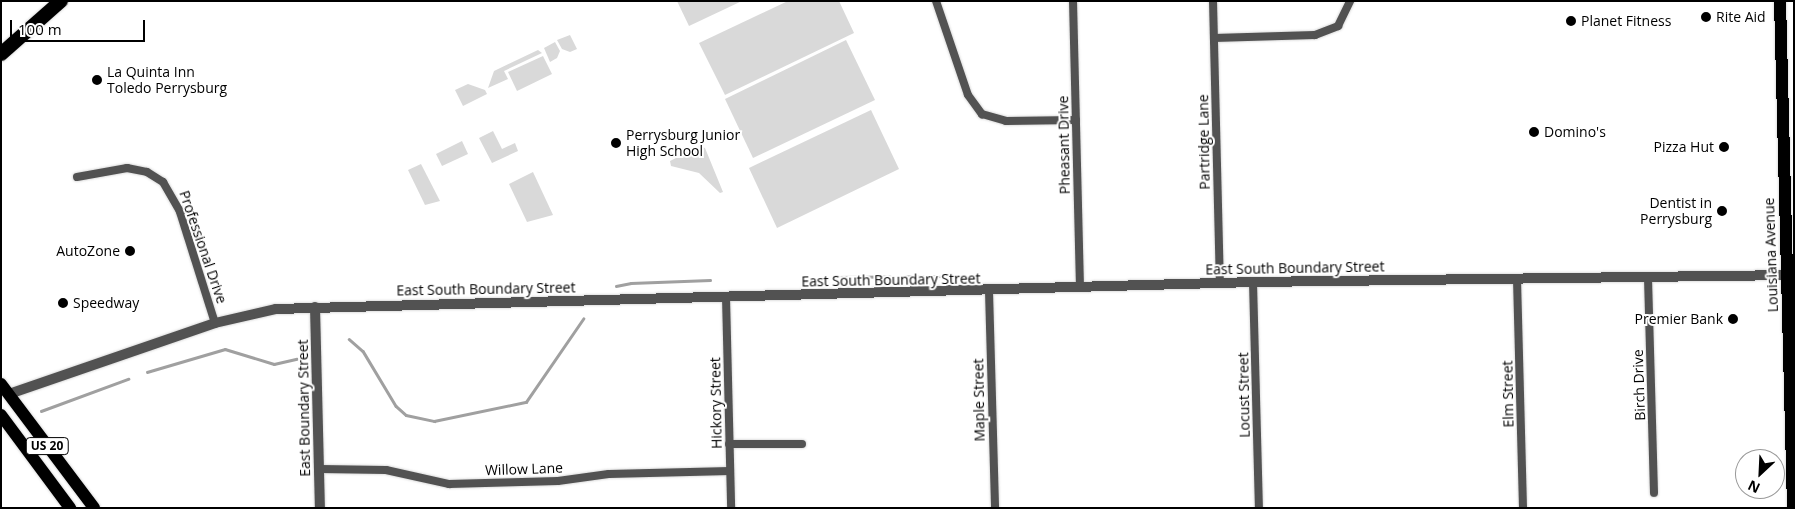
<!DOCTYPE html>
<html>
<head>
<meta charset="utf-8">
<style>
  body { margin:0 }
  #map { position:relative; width:1795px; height:509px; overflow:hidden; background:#fff; font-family:"Open Sans",sans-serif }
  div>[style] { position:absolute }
  .green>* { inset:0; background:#d9d9d9 }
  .stream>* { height:2.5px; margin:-1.25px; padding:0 1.25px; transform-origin:1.25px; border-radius:1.25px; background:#a0a0a0 }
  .roads { filter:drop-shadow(0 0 1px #dbdbdb) drop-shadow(0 0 1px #dbdbdb) }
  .minor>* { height:8px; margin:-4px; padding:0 4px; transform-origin:4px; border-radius:4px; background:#525252 }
  .tertiary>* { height:10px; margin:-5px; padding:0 5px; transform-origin:5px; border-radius:5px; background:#525252 }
  .primary>* { height:12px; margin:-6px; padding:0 6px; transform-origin:6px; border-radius:6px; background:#000 }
  .motorway>* { height:14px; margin:-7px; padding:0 7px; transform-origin:7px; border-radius:7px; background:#000 }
  .dots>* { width:14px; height:14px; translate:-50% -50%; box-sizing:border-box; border:2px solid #fff; border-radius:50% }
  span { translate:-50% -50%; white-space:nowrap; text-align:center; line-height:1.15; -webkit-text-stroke:4px #fff; paint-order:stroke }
  .shield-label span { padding:1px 4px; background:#fff; border:1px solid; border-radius:4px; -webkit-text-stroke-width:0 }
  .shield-label { font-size:12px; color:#000; font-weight:700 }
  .poi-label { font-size:14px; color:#000 }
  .left { translate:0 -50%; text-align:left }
  .right { translate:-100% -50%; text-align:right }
  .street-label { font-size:14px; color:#000 }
  .frame { position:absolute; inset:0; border:2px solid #000; pointer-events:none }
  .north { position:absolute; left:1735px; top:449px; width:50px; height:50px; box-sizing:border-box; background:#fff; border:1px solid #999; border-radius:50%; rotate:205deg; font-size:14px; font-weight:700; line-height:20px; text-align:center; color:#000 }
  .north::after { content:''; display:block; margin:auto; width:18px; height:22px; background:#000; clip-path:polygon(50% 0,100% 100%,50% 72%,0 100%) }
  .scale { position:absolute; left:10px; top:20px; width:135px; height:22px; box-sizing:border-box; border:2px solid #000; border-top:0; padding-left:6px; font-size:15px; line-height:18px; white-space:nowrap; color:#000; -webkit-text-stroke:4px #fff; paint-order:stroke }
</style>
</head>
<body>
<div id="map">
  <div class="green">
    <i style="clip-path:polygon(677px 1px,742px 1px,689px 26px)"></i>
    <i style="clip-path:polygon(788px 1px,839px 1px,854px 33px,725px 95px,699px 43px)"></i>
    <i style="clip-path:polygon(570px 35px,577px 49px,570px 52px,562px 49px,557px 40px)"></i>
    <i style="clip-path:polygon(846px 40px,875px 100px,753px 158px,725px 99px)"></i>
    <i style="clip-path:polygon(555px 42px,560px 51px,557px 58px,550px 62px,544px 48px)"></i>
    <i style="clip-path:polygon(538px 50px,542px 53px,504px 71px,508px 79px,488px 88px,494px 71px)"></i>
    <i style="clip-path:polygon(543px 56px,552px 74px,517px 91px,508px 72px)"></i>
    <i style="clip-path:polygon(468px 84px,485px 90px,487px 94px,463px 106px,455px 90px)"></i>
    <i style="clip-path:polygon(871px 110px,899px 169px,777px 228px,749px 168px)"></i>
    <i style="clip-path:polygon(493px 131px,502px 149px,515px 143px,518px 151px,492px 163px,479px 138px)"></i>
    <i style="clip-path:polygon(462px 141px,468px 154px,442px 166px,436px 154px)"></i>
    <i style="clip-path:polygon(700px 146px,705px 148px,723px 192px,720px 193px,699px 173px,671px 166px,670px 161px)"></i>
    <i style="clip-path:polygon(421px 164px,440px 201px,425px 205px,408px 170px)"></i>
    <i style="clip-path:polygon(533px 172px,553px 215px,527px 222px,509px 184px)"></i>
  </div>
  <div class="stream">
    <i style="left:835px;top:277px;width:108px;rotate:-0.5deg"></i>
    <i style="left:616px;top:286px;width:15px;rotate:-11deg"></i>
    <i style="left:631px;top:283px;width:79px;rotate:-2.2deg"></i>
    <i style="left:349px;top:339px;width:18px;rotate:41deg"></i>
    <i style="left:363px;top:351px;width:64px;rotate:59deg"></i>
    <i style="left:396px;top:406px;width:13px;rotate:42deg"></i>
    <i style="left:406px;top:415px;width:29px;rotate:12deg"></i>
    <i style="left:434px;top:421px;width:94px;rotate:-11.7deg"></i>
    <i style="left:526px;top:402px;width:101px;rotate:-55.5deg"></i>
    <i style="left:147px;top:372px;width:81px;rotate:-16.4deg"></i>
    <i style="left:225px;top:349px;width:51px;rotate:17deg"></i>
    <i style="left:274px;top:364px;width:23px;rotate:-13deg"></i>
    <i style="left:41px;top:411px;width:93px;rotate:-20.2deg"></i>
  </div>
  <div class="roads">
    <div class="minor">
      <i style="left:936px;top:1px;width:99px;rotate:71.2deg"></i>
      <i style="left:968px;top:95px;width:24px;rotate:54deg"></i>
      <i style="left:982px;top:114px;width:25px;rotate:16deg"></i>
      <i style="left:1006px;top:121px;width:70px;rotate:-0.8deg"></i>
      <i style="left:1073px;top:1px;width:287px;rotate:88.6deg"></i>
      <i style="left:1213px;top:1px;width:282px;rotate:88.6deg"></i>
      <i style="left:1214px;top:38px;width:101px;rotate:-1.7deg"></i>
      <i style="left:1315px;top:35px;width:25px;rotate:-21deg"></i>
      <i style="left:1338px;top:26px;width:28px;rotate:-64deg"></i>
      <i style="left:77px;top:177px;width:51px;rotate:-10.2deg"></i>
      <i style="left:127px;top:168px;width:20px;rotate:11deg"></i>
      <i style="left:147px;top:172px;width:19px;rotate:32deg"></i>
      <i style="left:163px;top:182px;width:34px;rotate:60deg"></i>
      <i style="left:180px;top:212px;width:116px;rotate:72.5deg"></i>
      <i style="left:1648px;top:278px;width:215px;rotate:88.4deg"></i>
      <i style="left:1517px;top:279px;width:229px;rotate:88.5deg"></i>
      <i style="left:1253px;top:282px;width:226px;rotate:88.5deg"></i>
      <i style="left:989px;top:291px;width:217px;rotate:88.4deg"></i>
      <i style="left:726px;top:297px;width:211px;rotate:88.6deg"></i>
      <i style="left:729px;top:444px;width:73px"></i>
      <i style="left:320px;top:469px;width:66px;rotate:0.9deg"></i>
      <i style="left:386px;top:470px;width:65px;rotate:12.5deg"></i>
      <i style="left:449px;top:484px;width:109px;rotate:-1.6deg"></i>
      <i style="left:558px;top:481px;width:51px;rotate:-7.8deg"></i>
      <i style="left:609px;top:474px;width:121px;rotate:-1.4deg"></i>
    </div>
    <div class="tertiary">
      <i style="left:315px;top:307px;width:201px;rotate:88.6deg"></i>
      <i style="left:9px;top:394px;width:218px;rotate:-19deg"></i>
      <i style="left:215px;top:323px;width:63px;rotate:-12.9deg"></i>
      <i style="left:276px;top:309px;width:977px;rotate:-1.58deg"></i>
      <i style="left:1253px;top:282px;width:541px;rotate:-0.74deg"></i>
    </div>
    <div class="primary">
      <i style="left:1780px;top:1px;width:507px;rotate:88.53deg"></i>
      <i style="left:1px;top:384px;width:155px;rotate:53.1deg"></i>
      <i style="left:1px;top:415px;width:116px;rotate:53.4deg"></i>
    </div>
    <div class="motorway">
      <i style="left:1px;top:54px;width:80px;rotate:-41.5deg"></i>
    </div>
  </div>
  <div class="dots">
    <i style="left:1706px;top:17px;background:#000"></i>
    <i style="left:1571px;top:21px;background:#000"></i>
    <i style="left:97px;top:80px;background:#000"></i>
    <i style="left:1534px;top:132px;background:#000"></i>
    <i style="left:616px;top:143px;background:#000"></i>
    <i style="left:1724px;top:147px;background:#000"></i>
    <i style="left:1722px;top:211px;background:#000"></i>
    <i style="left:130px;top:251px;background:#000"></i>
    <i style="left:63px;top:303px;background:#000"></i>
    <i style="left:1733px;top:319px;background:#000"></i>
  </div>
  <div class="shield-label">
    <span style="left:47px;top:446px">US 20</span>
  </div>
  <div class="poi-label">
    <span class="left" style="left:1716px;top:17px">Rite Aid</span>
    <span class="left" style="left:1581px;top:21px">Planet Fitness</span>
    <span class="left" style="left:107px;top:80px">La Quinta Inn<br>Toledo Perrysburg</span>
    <span class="left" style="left:1544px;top:132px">Domino's</span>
    <span class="left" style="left:626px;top:143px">Perrysburg Junior<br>High School</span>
    <span class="right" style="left:1714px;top:147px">Pizza Hut</span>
    <span class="right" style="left:1712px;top:211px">Dentist in<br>Perrysburg</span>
    <span class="right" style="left:120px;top:251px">AutoZone</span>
    <span class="left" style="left:73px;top:303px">Speedway</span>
    <span class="right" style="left:1723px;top:319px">Premier Bank</span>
  </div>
  <div class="street-label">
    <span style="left:1204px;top:142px;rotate:-91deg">Partridge Lane</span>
    <span style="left:1064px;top:145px;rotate:-91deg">Pheasant Drive</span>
    <span style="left:203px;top:247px;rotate:71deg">Professional Drive</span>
    <span style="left:1771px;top:255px;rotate:-92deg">Louisiana Avenue</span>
    <span style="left:1295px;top:268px;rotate:-1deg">East South Boundary Street</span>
    <span style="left:891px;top:280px;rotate:-1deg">East South Boundary Street</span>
    <span style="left:486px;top:289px;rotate:-1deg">East South Boundary Street</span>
    <span style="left:1639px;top:385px;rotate:-92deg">Birch Drive</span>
    <span style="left:1508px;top:394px;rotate:-91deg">Elm Street</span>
    <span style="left:1244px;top:395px;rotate:-91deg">Locust Street</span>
    <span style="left:979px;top:400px;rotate:-91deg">Maple Street</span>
    <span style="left:716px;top:403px;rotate:-91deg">Hickory Street</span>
    <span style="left:304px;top:408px;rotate:-91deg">East Boundary Street</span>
    <span style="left:524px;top:469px;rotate:-2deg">Willow Lane</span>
  </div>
  <div class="frame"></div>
  <div class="north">N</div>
  <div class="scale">100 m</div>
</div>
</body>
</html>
